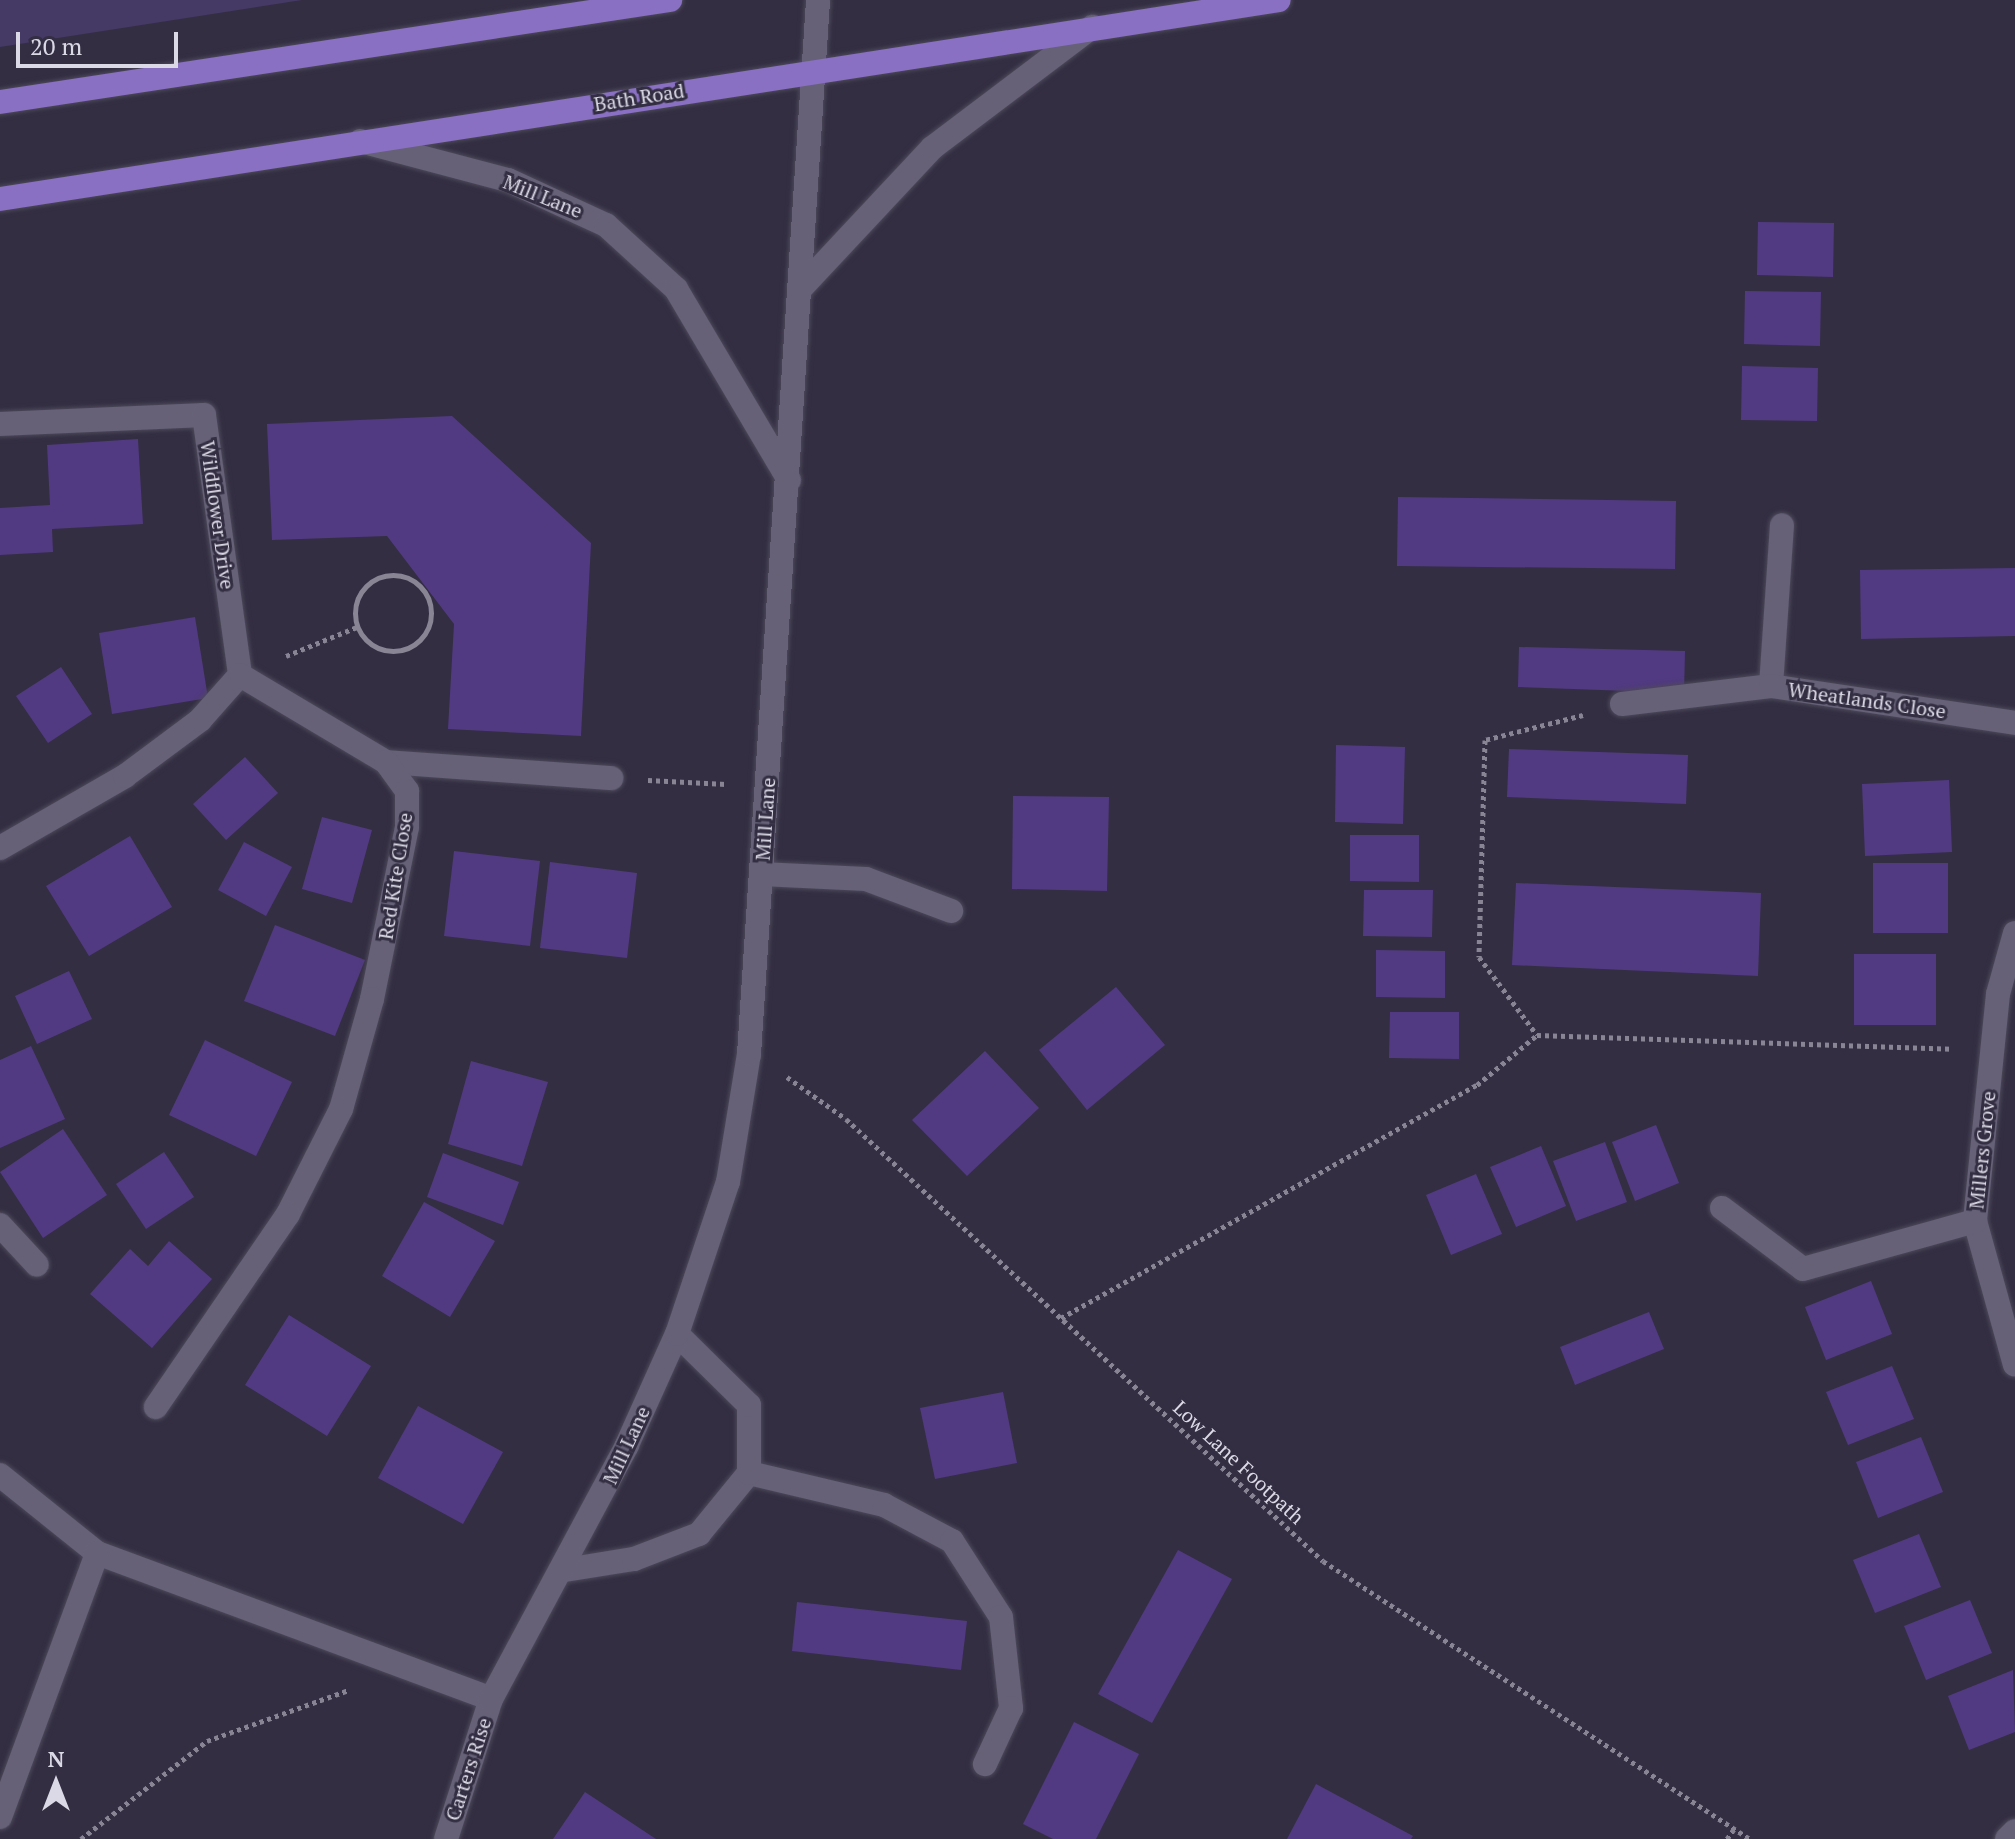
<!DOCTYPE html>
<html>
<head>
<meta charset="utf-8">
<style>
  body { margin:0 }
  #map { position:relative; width:2015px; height:1839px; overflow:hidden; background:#332e42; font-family:"PT Serif",serif }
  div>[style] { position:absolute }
  .green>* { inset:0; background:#453965 }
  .building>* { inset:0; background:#513a81 }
  .path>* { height:5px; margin-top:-2.5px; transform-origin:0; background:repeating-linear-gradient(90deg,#898595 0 4px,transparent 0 8px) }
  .path>.ring { margin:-2.5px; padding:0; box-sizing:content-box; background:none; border:5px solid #898595; border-radius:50% }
  .roads { filter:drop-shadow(0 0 2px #4d495a) drop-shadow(0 0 2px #4d495a) }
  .lane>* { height:24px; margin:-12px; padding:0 12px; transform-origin:12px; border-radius:12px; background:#666177 }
  .street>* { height:24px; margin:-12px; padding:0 12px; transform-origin:12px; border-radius:12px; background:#666177 }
  .primary>* { height:24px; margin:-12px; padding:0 12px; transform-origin:12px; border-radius:12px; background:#8970c3 }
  span { translate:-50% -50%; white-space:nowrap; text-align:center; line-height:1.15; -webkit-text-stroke:6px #332e42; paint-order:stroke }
  .street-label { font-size:20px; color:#dcd9e6 }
  .north { position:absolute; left:16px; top:1743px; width:80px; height:80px; -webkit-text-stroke:6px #332e42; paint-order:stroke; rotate:0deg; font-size:22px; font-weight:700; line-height:32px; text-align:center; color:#dcd9e6 }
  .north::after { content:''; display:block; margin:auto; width:28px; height:36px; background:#dcd9e6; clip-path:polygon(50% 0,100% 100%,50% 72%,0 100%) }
  .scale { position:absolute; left:16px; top:32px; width:162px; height:36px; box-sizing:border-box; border:4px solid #dcd9e6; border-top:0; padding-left:10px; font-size:24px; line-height:28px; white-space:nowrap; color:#dcd9e6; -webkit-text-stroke:6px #332e42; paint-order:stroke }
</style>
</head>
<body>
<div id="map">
  <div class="green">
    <i style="clip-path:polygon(0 0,302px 0,0 47px)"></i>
  </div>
  <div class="building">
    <i style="clip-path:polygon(1758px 222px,1834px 223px,1833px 277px,1757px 275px)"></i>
    <i style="clip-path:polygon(1745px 291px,1821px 292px,1820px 346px,1744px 344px)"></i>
    <i style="clip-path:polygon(1742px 366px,1818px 368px,1817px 421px,1741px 420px)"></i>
    <i style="clip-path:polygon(452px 416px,591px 543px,581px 736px,448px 729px,454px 624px,387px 536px,272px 540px,267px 424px)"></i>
    <i style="clip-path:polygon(138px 439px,143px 524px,52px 529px,53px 552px,0 555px,0 508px,50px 505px,47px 445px)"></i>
    <i style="clip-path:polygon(1398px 497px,1676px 501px,1675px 569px,1397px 566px)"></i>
    <i style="clip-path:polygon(2015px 568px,2015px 636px,1861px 639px,1860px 570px)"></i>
    <i style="clip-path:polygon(195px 617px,208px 698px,112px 714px,99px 633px)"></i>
    <i style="clip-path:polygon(1519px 647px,1685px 651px,1684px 693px,1518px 687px)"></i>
    <i style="clip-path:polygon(61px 667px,92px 714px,48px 743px,16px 696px)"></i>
    <i style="clip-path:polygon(1336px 745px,1405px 747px,1403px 824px,1335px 822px)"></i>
    <i style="clip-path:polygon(1509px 749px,1688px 755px,1686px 804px,1507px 797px)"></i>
    <i style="clip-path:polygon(245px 757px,278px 793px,226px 840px,193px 804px)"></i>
    <i style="clip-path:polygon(1949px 780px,1952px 852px,1865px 856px,1862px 784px)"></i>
    <i style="clip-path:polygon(1013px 796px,1109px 797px,1107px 891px,1012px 889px)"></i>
    <i style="clip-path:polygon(322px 817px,372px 830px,352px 903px,302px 889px)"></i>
    <i style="clip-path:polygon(1350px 835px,1419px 835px,1419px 882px,1350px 881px)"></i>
    <i style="clip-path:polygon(130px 836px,172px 907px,89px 956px,46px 886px)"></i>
    <i style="clip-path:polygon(244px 842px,292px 867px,266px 916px,218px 890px)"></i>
    <i style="clip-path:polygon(454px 851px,540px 861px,530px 946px,444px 936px)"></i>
    <i style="clip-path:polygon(550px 862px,637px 873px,627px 958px,540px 948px)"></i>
    <i style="clip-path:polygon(1873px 863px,1948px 863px,1948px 933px,1873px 933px)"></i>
    <i style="clip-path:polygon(1516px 883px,1761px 893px,1758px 976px,1512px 965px)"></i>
    <i style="clip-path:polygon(1364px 890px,1433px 890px,1432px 937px,1363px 936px)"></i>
    <i style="clip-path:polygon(275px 925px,365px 960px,335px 1036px,244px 1001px)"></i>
    <i style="clip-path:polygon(1376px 950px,1445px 951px,1445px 998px,1376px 997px)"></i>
    <i style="clip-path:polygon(1854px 954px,1936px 954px,1936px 1025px,1854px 1025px)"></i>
    <i style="clip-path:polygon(69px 971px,92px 1019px,37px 1044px,15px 996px)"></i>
    <i style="clip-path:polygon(1116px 987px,1165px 1045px,1087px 1110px,1039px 1050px)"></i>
    <i style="clip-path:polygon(1390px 1012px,1459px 1012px,1459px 1059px,1389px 1058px)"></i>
    <i style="clip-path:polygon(205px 1040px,292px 1082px,256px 1156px,169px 1115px)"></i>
    <i style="clip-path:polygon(31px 1046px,65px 1119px,0 1148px,0 1060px)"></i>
    <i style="clip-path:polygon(985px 1051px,1039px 1108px,967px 1176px,912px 1120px)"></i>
    <i style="clip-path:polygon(471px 1061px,548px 1082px,522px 1166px,448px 1144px)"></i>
    <i style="clip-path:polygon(1656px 1125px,1679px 1183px,1635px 1201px,1612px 1142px)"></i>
    <i style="clip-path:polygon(63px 1129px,107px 1195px,43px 1238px,0 1172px)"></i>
    <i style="clip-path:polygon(1605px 1142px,1627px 1202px,1576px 1221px,1553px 1161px)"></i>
    <i style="clip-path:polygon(1541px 1146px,1566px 1206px,1516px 1227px,1490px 1167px)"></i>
    <i style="clip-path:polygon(164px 1152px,194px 1197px,146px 1229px,116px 1184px)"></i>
    <i style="clip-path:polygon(443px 1153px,519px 1182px,503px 1225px,427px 1197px)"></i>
    <i style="clip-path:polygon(1476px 1174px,1502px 1234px,1451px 1255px,1426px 1195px)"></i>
    <i style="clip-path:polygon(424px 1202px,495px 1241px,450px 1317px,382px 1276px)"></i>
    <i style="clip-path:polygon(169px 1241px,212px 1279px,152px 1348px,90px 1294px,130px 1249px,148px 1266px)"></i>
    <i style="clip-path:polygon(1871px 1281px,1892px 1334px,1826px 1360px,1805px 1307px)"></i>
    <i style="clip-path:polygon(1649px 1312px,1664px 1349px,1575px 1385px,1560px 1347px)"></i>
    <i style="clip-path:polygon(289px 1315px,371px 1366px,327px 1436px,245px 1385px)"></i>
    <i style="clip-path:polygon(1892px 1366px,1914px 1419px,1848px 1445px,1826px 1392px)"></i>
    <i style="clip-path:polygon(1003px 1392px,1017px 1463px,935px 1479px,920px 1408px)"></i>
    <i style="clip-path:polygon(418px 1406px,503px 1452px,463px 1524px,378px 1478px)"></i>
    <i style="clip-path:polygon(1921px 1437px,1943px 1492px,1878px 1518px,1856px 1462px)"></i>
    <i style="clip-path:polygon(1919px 1534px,1941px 1587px,1875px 1613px,1853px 1560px)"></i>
    <i style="clip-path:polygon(1178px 1550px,1232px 1579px,1152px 1723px,1098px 1694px)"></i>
    <i style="clip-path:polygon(1970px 1600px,1992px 1653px,1926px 1680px,1904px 1626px)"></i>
    <i style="clip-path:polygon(797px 1602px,967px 1621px,961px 1670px,792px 1651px)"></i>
    <i style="clip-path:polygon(2013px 1670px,2015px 1732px,1969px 1750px,1948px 1696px)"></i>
    <i style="clip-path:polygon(1074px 1722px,1139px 1754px,1096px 1839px,1053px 1839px,1023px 1824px)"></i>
    <i style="clip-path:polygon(1316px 1784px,1413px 1836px,1411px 1839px,1287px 1839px)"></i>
    <i style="clip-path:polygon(585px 1792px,656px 1839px,553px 1839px)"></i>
  </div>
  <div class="path">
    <i class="ring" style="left:355px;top:575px;width:71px;height:71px"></i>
    <i style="left:286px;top:656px;width:77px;rotate:-22.2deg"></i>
    <i style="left:1583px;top:715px;width:101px;rotate:165.7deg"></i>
    <i style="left:1485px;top:740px;width:217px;rotate:91.6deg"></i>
    <i style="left:1479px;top:957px;width:97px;rotate:53.4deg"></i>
    <i style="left:1537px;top:1035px;width:415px;rotate:1.9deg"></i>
    <i style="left:648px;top:780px;width:78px;rotate:2.9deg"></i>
    <i style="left:787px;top:1077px;width:72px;rotate:35.4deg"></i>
    <i style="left:846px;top:1119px;width:650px;rotate:42.82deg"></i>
    <i style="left:1323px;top:1561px;width:510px;rotate:33.07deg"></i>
    <i style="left:1061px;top:1318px;width:477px;rotate:-29.3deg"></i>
    <i style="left:1477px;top:1085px;width:78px;rotate:-39.8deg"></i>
    <i style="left:81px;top:1839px;width:160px;rotate:-37.9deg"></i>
    <i style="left:207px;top:1741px;width:151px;rotate:-19.8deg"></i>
    <i style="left:1727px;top:1839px;width:12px;rotate:-55deg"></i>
  </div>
  <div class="roads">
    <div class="lane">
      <i style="left:0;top:424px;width:204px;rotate:-2.5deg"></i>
      <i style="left:204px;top:415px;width:262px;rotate:82.1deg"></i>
      <i style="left:1771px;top:686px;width:161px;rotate:-86.1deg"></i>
      <i style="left:761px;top:874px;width:105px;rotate:2.7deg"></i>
      <i style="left:866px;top:879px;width:91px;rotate:20.6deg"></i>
      <i style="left:0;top:1225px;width:54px;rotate:47.2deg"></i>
    </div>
    <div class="street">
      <i style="left:360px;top:141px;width:153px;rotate:14.8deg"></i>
      <i style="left:508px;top:180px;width:108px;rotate:24.7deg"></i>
      <i style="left:606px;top:225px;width:95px;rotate:42.4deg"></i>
      <i style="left:676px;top:289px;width:222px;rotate:59.4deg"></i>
      <i style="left:802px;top:287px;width:190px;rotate:-46.9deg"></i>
      <i style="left:932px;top:148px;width:201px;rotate:-37.1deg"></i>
      <i style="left:1622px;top:704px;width:150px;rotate:-6.9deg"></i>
      <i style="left:1771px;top:686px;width:247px;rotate:8.6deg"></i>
      <i style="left:386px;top:762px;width:226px;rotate:4.1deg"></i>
      <i style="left:0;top:848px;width:144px;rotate:-29.9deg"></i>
      <i style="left:125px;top:776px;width:94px;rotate:-36.7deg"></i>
      <i style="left:200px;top:720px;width:60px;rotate:-48.4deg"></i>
      <i style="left:240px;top:675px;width:170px;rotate:30.8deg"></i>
      <i style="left:386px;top:762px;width:36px;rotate:54deg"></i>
      <i style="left:407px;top:791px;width:36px;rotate:90deg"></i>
      <i style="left:407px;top:827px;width:176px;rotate:101.5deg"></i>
      <i style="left:372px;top:999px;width:114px;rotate:105.7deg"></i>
      <i style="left:341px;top:1109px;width:118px;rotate:116.8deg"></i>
      <i style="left:288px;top:1214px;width:234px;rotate:124.4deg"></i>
      <i style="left:2015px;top:933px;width:63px;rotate:105.6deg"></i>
      <i style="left:1998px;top:994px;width:228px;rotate:95.8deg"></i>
      <i style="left:1975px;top:1221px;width:149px;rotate:74.5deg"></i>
      <i style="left:1722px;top:1208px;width:101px;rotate:37deg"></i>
      <i style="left:1803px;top:1269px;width:179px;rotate:-15.6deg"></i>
      <i style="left:749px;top:1473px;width:139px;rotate:13.3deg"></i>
      <i style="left:884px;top:1505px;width:77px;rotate:27.9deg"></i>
      <i style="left:952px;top:1541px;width:90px;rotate:57.2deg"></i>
      <i style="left:1001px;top:1617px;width:92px;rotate:83.7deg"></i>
      <i style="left:1011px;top:1708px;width:62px;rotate:114.9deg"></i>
      <i style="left:0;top:1475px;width:124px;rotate:38.8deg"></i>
      <i style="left:97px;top:1553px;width:420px;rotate:20.3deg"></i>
      <i style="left:565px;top:1570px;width:70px;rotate:-9.1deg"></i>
      <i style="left:634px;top:1559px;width:70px;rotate:-21deg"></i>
      <i style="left:699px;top:1534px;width:79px;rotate:-50.7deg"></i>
      <i style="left:749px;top:1473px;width:68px;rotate:-90deg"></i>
      <i style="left:749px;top:1405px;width:101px;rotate:-135.4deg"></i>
      <i style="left:0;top:1817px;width:281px;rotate:-69.8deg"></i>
      <i style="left:446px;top:1839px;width:147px;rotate:-72.2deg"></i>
      <i style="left:491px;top:1699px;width:288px;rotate:-61.8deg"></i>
      <i style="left:627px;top:1445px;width:122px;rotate:-65.8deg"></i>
      <i style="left:677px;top:1334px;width:160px;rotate:-71.5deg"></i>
      <i style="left:728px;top:1182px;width:130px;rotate:-80.7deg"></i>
      <i style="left:749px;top:1054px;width:1056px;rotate:-86.25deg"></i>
      <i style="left:2007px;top:1839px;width:11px;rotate:-45deg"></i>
    </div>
    <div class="primary">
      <i style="left:0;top:102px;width:678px;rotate:-8.66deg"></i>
      <i style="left:0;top:199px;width:1294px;rotate:-8.84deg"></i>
    </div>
  </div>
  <div class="street-label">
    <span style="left:639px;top:97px;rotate:-9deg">Bath Road</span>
    <span style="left:543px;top:196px;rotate:22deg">Mill Lane</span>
    <span style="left:218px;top:515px;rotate:82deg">Wildflower Drive</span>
    <span style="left:1867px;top:700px;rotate:8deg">Wheatlands Close</span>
    <span style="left:765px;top:819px;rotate:-86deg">Mill Lane</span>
    <span style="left:395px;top:876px;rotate:-81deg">Red Kite Close</span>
    <span style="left:1982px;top:1150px;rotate:-84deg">Millers Grove</span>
    <span style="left:626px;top:1445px;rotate:-65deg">Mill Lane</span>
    <span style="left:1239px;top:1462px;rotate:43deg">Low Lane Footpath</span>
    <span style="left:468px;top:1769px;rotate:-72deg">Carters Rise</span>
  </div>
  <div class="north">N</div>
  <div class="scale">20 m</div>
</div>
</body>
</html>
